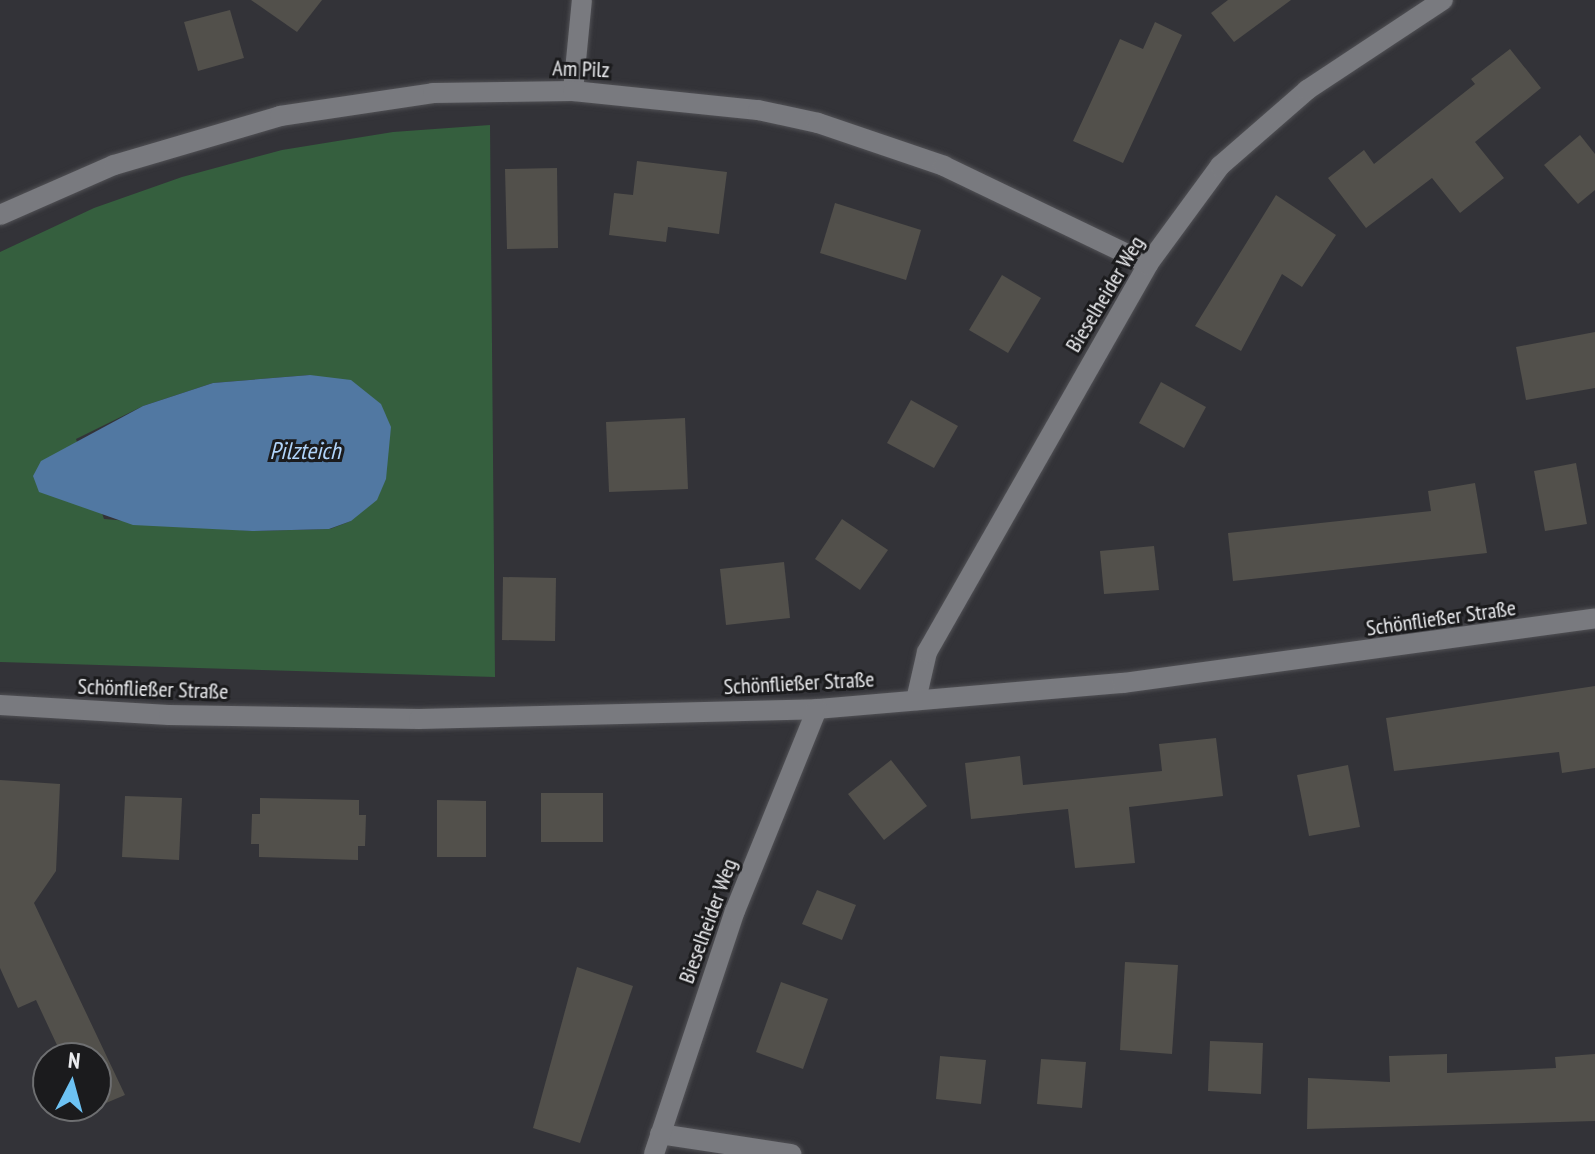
<!DOCTYPE html>
<html>
<head>
<meta charset="utf-8">
<style>
  body { margin:0 }
  #map { position:relative; width:1595px; height:1154px; overflow:hidden; background:#333338; font-family:"PT Sans Narrow",sans-serif }
  div>[style] { position:absolute }
  .green>* { inset:0; background:#355f3e }
  .water>* { inset:0; background:#5178a2 }
  .building>* { inset:0; background:#52504b }
  .roads { filter:drop-shadow(0 0 2px #515155) drop-shadow(0 0 2px #515155) }
  .minor>* { height:20px; margin:-10px; padding:0 10px; transform-origin:10px; border-radius:10px; background:#797a7f }
  span { translate:-50% -50%; white-space:nowrap; text-align:center; line-height:1.15; -webkit-text-stroke:6px #1b1b1d; paint-order:stroke }
  .street-label { font-size:22px; color:#ebecef }
  .water-label { font-size:24px; color:#b1d4fa; font-style:italic }
  .north { position:absolute; left:32px; top:1042px; width:80px; height:80px; box-sizing:border-box; background:#1b1b1d; border:2px solid #6e6f71; border-radius:50%; rotate:6deg; font-size:22px; font-weight:700; line-height:32px; text-align:center; color:#ebecef }
  .north::after { content:''; display:block; margin:auto; width:28px; height:36px; background:#6dc2f3; clip-path:polygon(50% 0,100% 100%,50% 72%,0 100%) }
</style>
</head>
<body>
<div id="map">
  <div class="green">
    <i style="clip-path:polygon(evenodd,490px 125px,495px 677px,0 662px,0 252px,94px 208px,182px 177px,282px 150px,393px 132px,490px 125px,310px 375px,351px 521px,330px 529px,252px 531px,104px 519px,76px 439px,143px 406px,213px 383px,310px 375px)"></i>
  </div>
  <div class="water">
    <i style="clip-path:polygon(310px 375px,351px 380px,381px 404px,391px 427px,386px 479px,377px 500px,351px 521px,329px 529px,252px 531px,133px 525px,39px 492px,33px 476px,41px 461px,143px 406px,213px 383px)"></i>
  </div>
  <div class="building">
    <i style="clip-path:polygon(251px 0,322px 0,297px 32px)"></i>
    <i style="clip-path:polygon(1228px 0,1291px 0,1234px 42px,1211px 13px)"></i>
    <i style="clip-path:polygon(230px 10px,244px 58px,198px 71px,184px 22px)"></i>
    <i style="clip-path:polygon(1155px 22px,1182px 35px,1123px 163px,1073px 141px,1120px 39px,1143px 49px)"></i>
    <i style="clip-path:polygon(1510px 49px,1541px 88px,1475px 142px,1504px 178px,1460px 213px,1432px 178px,1366px 228px,1328px 178px,1364px 150px,1374px 164px,1475px 84px,1471px 79px)"></i>
    <i style="clip-path:polygon(1580px 135px,1595px 154px,1595px 190px,1578px 204px,1544px 165px)"></i>
    <i style="clip-path:polygon(637px 161px,727px 172px,719px 234px,668px 227px,666px 242px,609px 235px,614px 193px,633px 195px)"></i>
    <i style="clip-path:polygon(557px 168px,558px 248px,507px 249px,505px 169px)"></i>
    <i style="clip-path:polygon(1276px 195px,1336px 235px,1302px 287px,1282px 274px,1241px 351px,1195px 326px)"></i>
    <i style="clip-path:polygon(835px 203px,921px 230px,906px 280px,820px 253px)"></i>
    <i style="clip-path:polygon(1002px 275px,1041px 298px,1008px 353px,969px 330px)"></i>
    <i style="clip-path:polygon(1595px 332px,1595px 388px,1526px 400px,1516px 347px)"></i>
    <i style="clip-path:polygon(1161px 382px,1206px 407px,1184px 448px,1139px 423px)"></i>
    <i style="clip-path:polygon(911px 400px,958px 426px,934px 468px,887px 443px)"></i>
    <i style="clip-path:polygon(685px 418px,688px 489px,609px 492px,606px 422px)"></i>
    <i style="clip-path:polygon(1576px 463px,1587px 524px,1545px 531px,1534px 471px)"></i>
    <i style="clip-path:polygon(1475px 483px,1487px 553px,1233px 581px,1228px 533px,1431px 511px,1428px 491px)"></i>
    <i style="clip-path:polygon(842px 519px,888px 550px,860px 590px,815px 559px)"></i>
    <i style="clip-path:polygon(1154px 546px,1159px 590px,1104px 594px,1100px 551px)"></i>
    <i style="clip-path:polygon(784px 562px,790px 618px,726px 625px,720px 569px)"></i>
    <i style="clip-path:polygon(503px 577px,556px 578px,555px 641px,502px 640px)"></i>
    <i style="clip-path:polygon(1595px 686px,1595px 768px,1562px 773px,1559px 752px,1394px 771px,1386px 718px)"></i>
    <i style="clip-path:polygon(1216px 738px,1223px 796px,1129px 807px,1135px 863px,1075px 868px,1068px 809px,971px 819px,965px 763px,1020px 756px,1023px 785px,1162px 771px,1159px 744px)"></i>
    <i style="clip-path:polygon(891px 760px,927px 806px,884px 840px,848px 794px)"></i>
    <i style="clip-path:polygon(1348px 765px,1360px 827px,1309px 836px,1297px 775px)"></i>
    <i style="clip-path:polygon(0 780px,60px 784px,56px 871px,34px 903px,125px 1095px,87px 1111px,85px 1106px,96px 1106px,96px 1058px,63px 1058px,36px 1000px,18px 1008px,0 968px)"></i>
    <i style="clip-path:polygon(541px 793px,603px 793px,603px 842px,541px 842px)"></i>
    <i style="clip-path:polygon(125px 796px,182px 798px,179px 860px,122px 857px)"></i>
    <i style="clip-path:polygon(260px 798px,359px 800px,359px 815px,366px 815px,365px 846px,358px 846px,358px 860px,259px 857px,259px 844px,251px 844px,252px 814px,260px 814px)"></i>
    <i style="clip-path:polygon(437px 800px,486px 801px,486px 857px,437px 857px)"></i>
    <i style="clip-path:polygon(817px 890px,856px 905px,842px 940px,802px 924px)"></i>
    <i style="clip-path:polygon(1125px 962px,1178px 965px,1172px 1054px,1120px 1050px)"></i>
    <i style="clip-path:polygon(577px 967px,633px 986px,580px 1143px,533px 1128px)"></i>
    <i style="clip-path:polygon(781px 982px,828px 999px,803px 1069px,756px 1052px)"></i>
    <i style="clip-path:polygon(1210px 1041px,1263px 1043px,1261px 1094px,1208px 1091px)"></i>
    <i style="clip-path:polygon(1447px 1054px,1447px 1073px,1556px 1068px,1555px 1057px,1595px 1054px,1595px 1121px,1307px 1129px,1308px 1078px,1390px 1082px,1389px 1056px)"></i>
    <i style="clip-path:polygon(940px 1056px,986px 1060px,981px 1104px,936px 1099px)"></i>
    <i style="clip-path:polygon(1041px 1059px,1086px 1062px,1082px 1108px,1037px 1104px)"></i>
  </div>
  <div class="roads">
    <div class="minor">
      <i style="left:573px;top:91px;width:91px;rotate:-84.4deg"></i>
      <i style="left:0;top:215px;width:124px;rotate:-23.7deg"></i>
      <i style="left:114px;top:165px;width:173px;rotate:-16.4deg"></i>
      <i style="left:280px;top:116px;width:155px;rotate:-8.5deg"></i>
      <i style="left:433px;top:93px;width:140px;rotate:-0.8deg"></i>
      <i style="left:573px;top:91px;width:186px;rotate:5.9deg"></i>
      <i style="left:758px;top:110px;width:61px;rotate:12.2deg"></i>
      <i style="left:818px;top:123px;width:133px;rotate:18.8deg"></i>
      <i style="left:944px;top:166px;width:226px;rotate:25.7deg"></i>
      <i style="left:916px;top:700px;width:49px;rotate:-77.1deg"></i>
      <i style="left:927px;top:652px;width:447px;rotate:-60.3deg"></i>
      <i style="left:1148px;top:264px;width:122px;rotate:-53.7deg"></i>
      <i style="left:1220px;top:166px;width:116px;rotate:-41.1deg"></i>
      <i style="left:1307px;top:90px;width:163px;rotate:-33.5deg"></i>
      <i style="left:0;top:705px;width:169px;rotate:3.4deg"></i>
      <i style="left:169px;top:715px;width:250px;rotate:0.9deg"></i>
      <i style="left:419px;top:719px;width:398px;rotate:-1.4deg"></i>
      <i style="left:817px;top:709px;width:307px;rotate:-4.9deg"></i>
      <i style="left:1123px;top:683px;width:476px;rotate:-7.8deg"></i>
      <i style="left:660px;top:1134px;width:133px;rotate:8.7deg"></i>
      <i style="left:654px;top:1154px;width:256px;rotate:-71.6deg"></i>
      <i style="left:735px;top:911px;width:218px;rotate:-67.9deg"></i>
    </div>
  </div>
  <div class="street-label">
    <span style="left:581px;top:69px;rotate:2deg">Am Pilz</span>
    <span style="left:1105px;top:294px;rotate:-59deg">Bieselheider Weg</span>
    <span style="left:1441px;top:618px;rotate:-8deg">Schönfließer Straße</span>
    <span style="left:799px;top:683px;rotate:-3deg">Schönfließer Straße</span>
    <span style="left:153px;top:689px;rotate:2deg">Schönfließer Straße</span>
    <span style="left:708px;top:921px;rotate:-70deg">Bieselheider Weg</span>
  </div>
  <div class="water-label">
    <span style="left:305px;top:451px">Pilzteich</span>
  </div>
  <div class="north">N</div>
</div>
</body>
</html>
